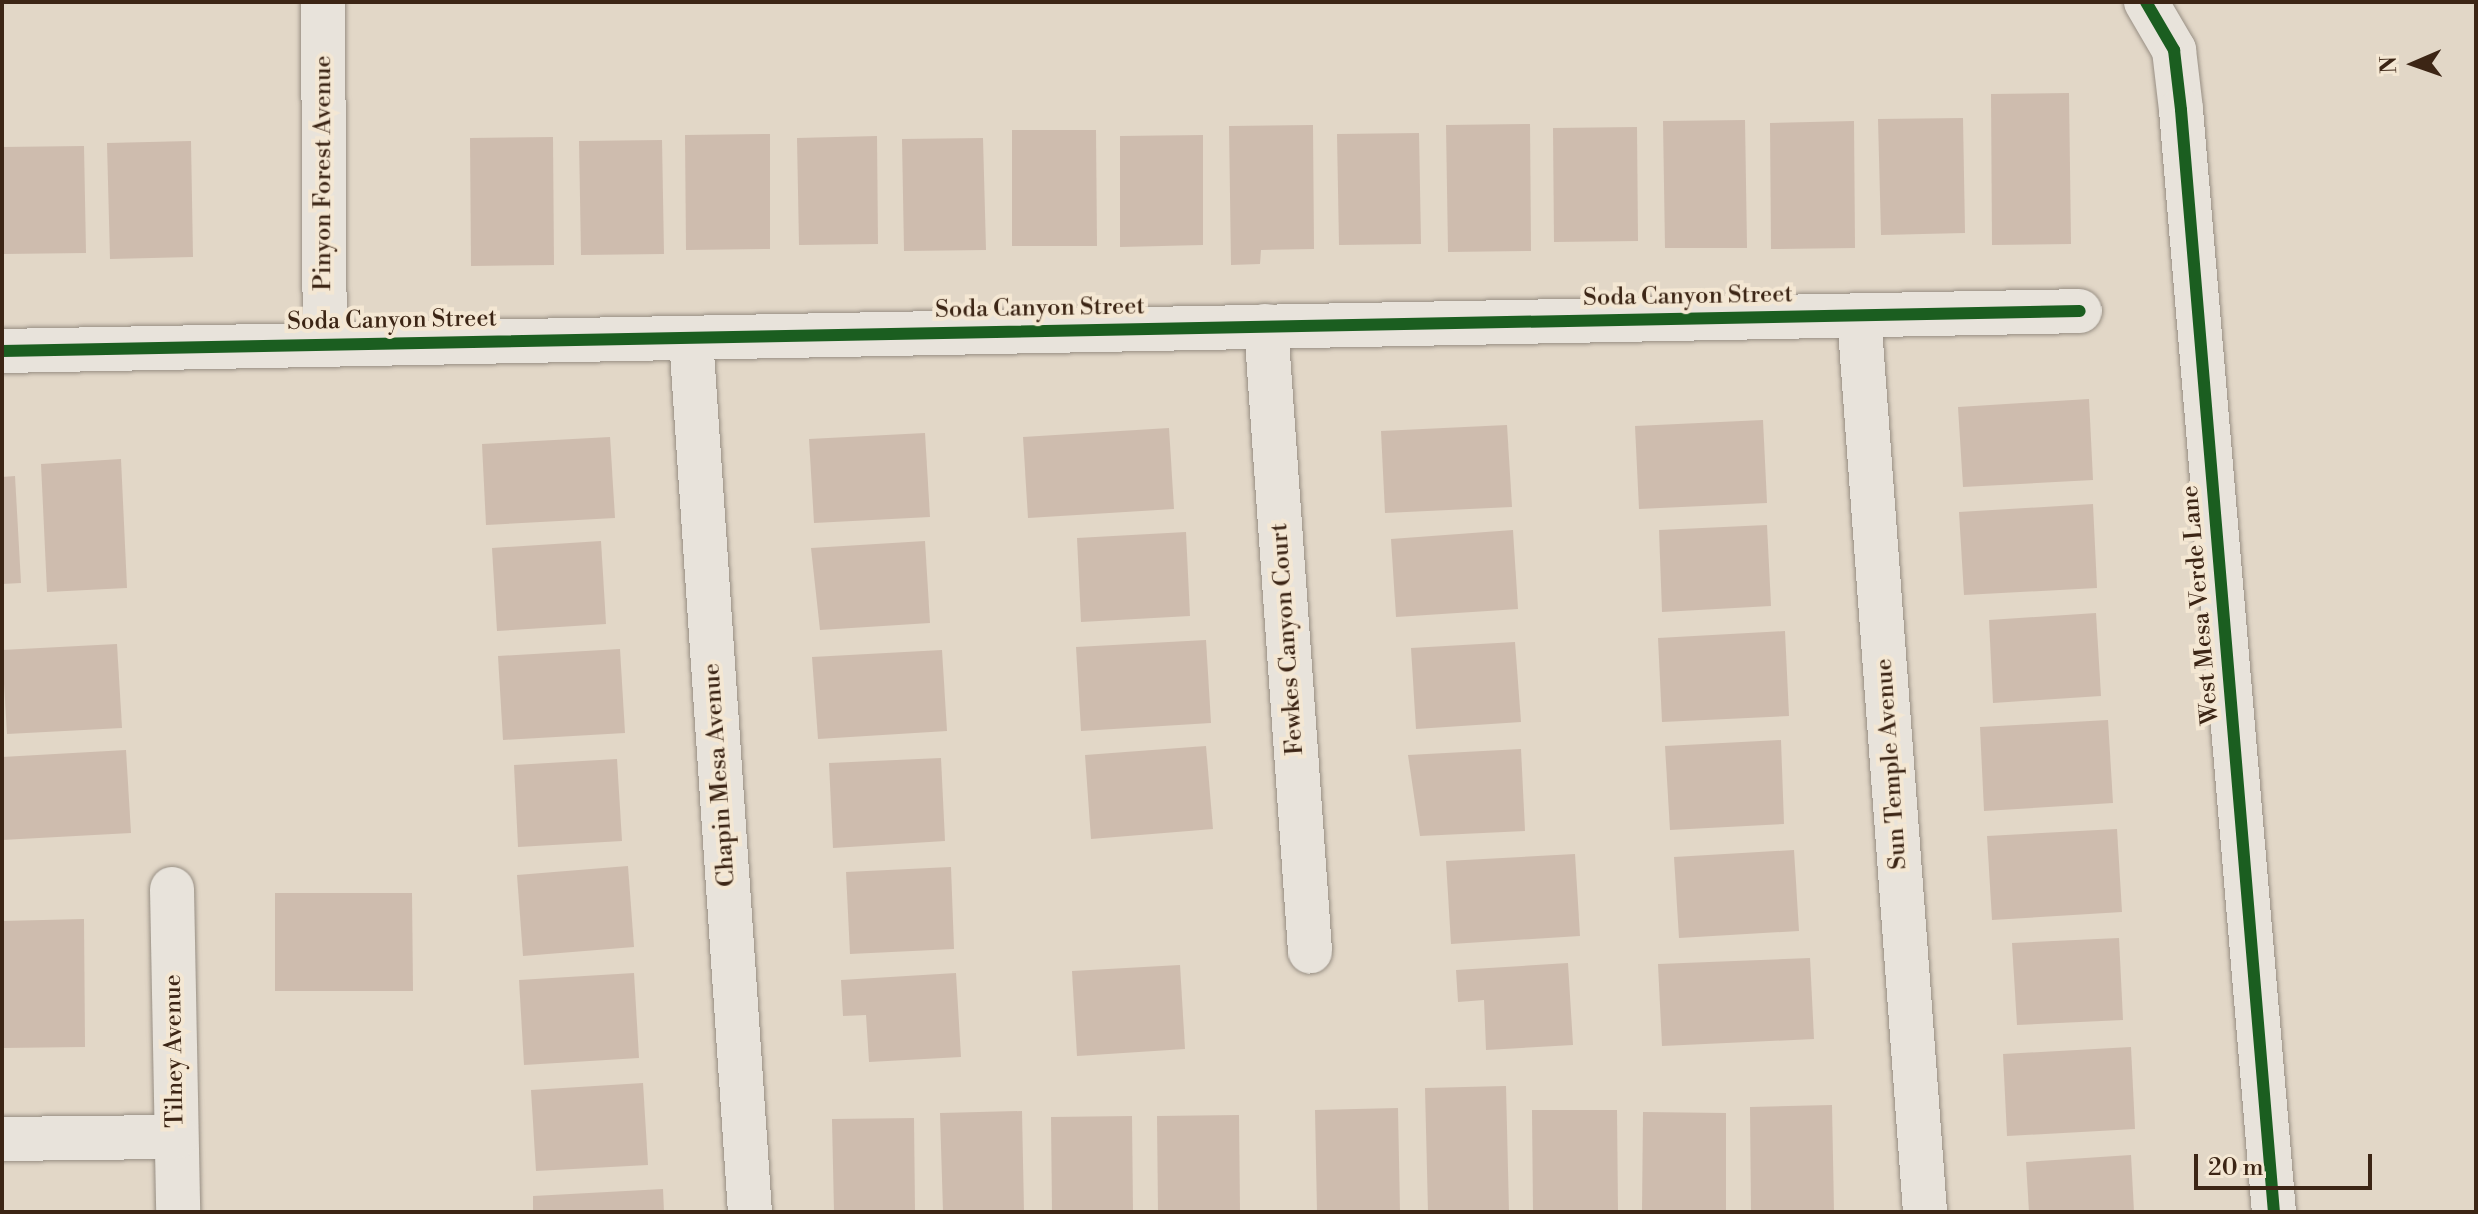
<!DOCTYPE html>
<html>
<head>
<meta charset="utf-8">
<style>
  body { margin:0 }
  #map { position:relative; width:2478px; height:1214px; overflow:hidden; background:#e2d7c7; font-family:"Libre Bodoni",serif }
  div>[style] { position:absolute }
  .building>* { inset:0; background:#cebcae }
  .roads { filter:drop-shadow(0 0 2px #978e83) drop-shadow(0 0 2px #978e83) }
  .minor>* { height:44px; margin:-22px; padding:0 22px; transform-origin:22px; border-radius:22px; background:#e8e3db }
  .cycleway>* { height:12px; margin:-6px; padding:0 6px; transform-origin:6px; border-radius:6px; background:#1b5e20 }
  span { translate:-50% -50%; white-space:nowrap; text-align:center; line-height:1.15; -webkit-text-stroke:8px #f4e7d3; paint-order:stroke }
  .street-label { font-size:24px; color:#3c2515 }
  .frame { position:absolute; inset:0; border:4px solid #3c2515; pointer-events:none }
  .north { position:absolute; left:2374px; top:24px; width:80px; height:80px; -webkit-text-stroke:6px #f4e7d3; paint-order:stroke; rotate:268deg; font-size:22px; font-weight:700; line-height:32px; text-align:center; color:#3c2515 }
  .north::after { content:''; display:block; margin:auto; width:28px; height:36px; background:#3c2515; clip-path:polygon(50% 0,100% 100%,50% 72%,0 100%) }
  .scale { position:absolute; left:2194px; top:1154px; width:178px; height:36px; box-sizing:border-box; border:4px solid #3c2515; border-top:0; padding-left:10px; font-size:24px; line-height:28px; white-space:nowrap; color:#3c2515; -webkit-text-stroke:6px #f4e7d3; paint-order:stroke }
</style>
</head>
<body>
<div id="map">
  <div class="building">
    <i style="clip-path:polygon(2069px 93px,2071px 244px,1992px 245px,1991px 94px)"></i>
    <i style="clip-path:polygon(1963px 118px,1965px 233px,1881px 235px,1878px 119px)"></i>
    <i style="clip-path:polygon(1745px 120px,1747px 248px,1665px 248px,1663px 121px)"></i>
    <i style="clip-path:polygon(1854px 121px,1855px 248px,1771px 249px,1770px 123px)"></i>
    <i style="clip-path:polygon(1530px 124px,1531px 251px,1448px 252px,1446px 125px)"></i>
    <i style="clip-path:polygon(1313px 125px,1314px 249px,1261px 250px,1260px 264px,1231px 265px,1229px 126px)"></i>
    <i style="clip-path:polygon(1637px 127px,1638px 241px,1554px 242px,1553px 128px)"></i>
    <i style="clip-path:polygon(1012px 130px,1096px 130px,1097px 246px,1012px 246px)"></i>
    <i style="clip-path:polygon(1419px 133px,1421px 244px,1339px 245px,1337px 134px)"></i>
    <i style="clip-path:polygon(770px 134px,770px 249px,686px 250px,685px 135px)"></i>
    <i style="clip-path:polygon(1203px 135px,1203px 245px,1120px 247px,1120px 136px)"></i>
    <i style="clip-path:polygon(877px 136px,878px 244px,799px 245px,797px 138px)"></i>
    <i style="clip-path:polygon(553px 137px,554px 265px,471px 266px,470px 138px)"></i>
    <i style="clip-path:polygon(983px 138px,986px 250px,904px 251px,902px 139px)"></i>
    <i style="clip-path:polygon(662px 140px,664px 254px,581px 255px,579px 141px)"></i>
    <i style="clip-path:polygon(191px 141px,193px 257px,110px 259px,107px 143px)"></i>
    <i style="clip-path:polygon(84px 146px,86px 253px,4px 254px,2px 147px)"></i>
    <i style="clip-path:polygon(2089px 399px,2093px 480px,1963px 487px,1958px 407px)"></i>
    <i style="clip-path:polygon(1763px 420px,1767px 503px,1639px 509px,1635px 426px)"></i>
    <i style="clip-path:polygon(1507px 425px,1512px 507px,1385px 513px,1381px 431px)"></i>
    <i style="clip-path:polygon(1169px 428px,1174px 509px,1028px 518px,1023px 437px)"></i>
    <i style="clip-path:polygon(925px 433px,930px 517px,814px 523px,809px 439px)"></i>
    <i style="clip-path:polygon(610px 437px,615px 518px,486px 525px,482px 444px)"></i>
    <i style="clip-path:polygon(121px 459px,127px 588px,47px 592px,41px 464px)"></i>
    <i style="clip-path:polygon(15px 476px,21px 583px,2px 584px,2px 477px)"></i>
    <i style="clip-path:polygon(2093px 504px,2097px 588px,1964px 595px,1959px 512px)"></i>
    <i style="clip-path:polygon(1767px 525px,1771px 606px,1662px 612px,1659px 530px)"></i>
    <i style="clip-path:polygon(1513px 530px,1518px 609px,1396px 617px,1391px 539px)"></i>
    <i style="clip-path:polygon(1186px 532px,1190px 616px,1081px 622px,1077px 538px)"></i>
    <i style="clip-path:polygon(601px 541px,606px 624px,497px 631px,492px 548px)"></i>
    <i style="clip-path:polygon(925px 541px,930px 623px,820px 630px,811px 548px)"></i>
    <i style="clip-path:polygon(2096px 613px,2101px 696px,1993px 703px,1989px 620px)"></i>
    <i style="clip-path:polygon(1785px 631px,1789px 716px,1662px 722px,1658px 638px)"></i>
    <i style="clip-path:polygon(1206px 640px,1211px 723px,1081px 731px,1076px 647px)"></i>
    <i style="clip-path:polygon(1515px 642px,1521px 722px,1416px 729px,1411px 648px)"></i>
    <i style="clip-path:polygon(117px 644px,122px 728px,7px 734px,2px 650px)"></i>
    <i style="clip-path:polygon(620px 649px,625px 733px,503px 740px,498px 656px)"></i>
    <i style="clip-path:polygon(942px 650px,947px 731px,818px 739px,812px 657px)"></i>
    <i style="clip-path:polygon(2108px 720px,2113px 803px,1984px 811px,1980px 727px)"></i>
    <i style="clip-path:polygon(1781px 740px,1784px 824px,1670px 830px,1665px 746px)"></i>
    <i style="clip-path:polygon(1206px 746px,1213px 829px,1091px 839px,1085px 755px)"></i>
    <i style="clip-path:polygon(1521px 749px,1525px 831px,1420px 836px,1408px 755px)"></i>
    <i style="clip-path:polygon(126px 750px,131px 833px,2px 840px,2px 757px)"></i>
    <i style="clip-path:polygon(941px 758px,945px 841px,833px 848px,829px 763px)"></i>
    <i style="clip-path:polygon(617px 759px,622px 841px,518px 847px,514px 765px)"></i>
    <i style="clip-path:polygon(2117px 829px,2122px 912px,1992px 920px,1987px 836px)"></i>
    <i style="clip-path:polygon(1794px 850px,1799px 931px,1679px 938px,1674px 857px)"></i>
    <i style="clip-path:polygon(1575px 854px,1580px 936px,1451px 944px,1446px 861px)"></i>
    <i style="clip-path:polygon(628px 866px,634px 947px,523px 956px,517px 875px)"></i>
    <i style="clip-path:polygon(951px 867px,954px 949px,850px 954px,846px 872px)"></i>
    <i style="clip-path:polygon(275px 893px,412px 893px,413px 991px,275px 991px)"></i>
    <i style="clip-path:polygon(84px 919px,85px 1047px,2px 1048px,2px 921px)"></i>
    <i style="clip-path:polygon(2119px 938px,2123px 1020px,2017px 1025px,2012px 943px)"></i>
    <i style="clip-path:polygon(1810px 958px,1814px 1039px,1662px 1046px,1658px 964px)"></i>
    <i style="clip-path:polygon(1568px 963px,1573px 1045px,1486px 1050px,1484px 1000px,1458px 1002px,1456px 970px)"></i>
    <i style="clip-path:polygon(1180px 965px,1185px 1049px,1077px 1056px,1072px 971px)"></i>
    <i style="clip-path:polygon(634px 973px,639px 1058px,524px 1065px,519px 980px)"></i>
    <i style="clip-path:polygon(956px 973px,961px 1057px,869px 1062px,866px 1015px,843px 1016px,841px 980px)"></i>
    <i style="clip-path:polygon(2131px 1047px,2135px 1129px,2007px 1136px,2003px 1054px)"></i>
    <i style="clip-path:polygon(643px 1083px,648px 1165px,536px 1171px,531px 1090px)"></i>
    <i style="clip-path:polygon(1506px 1086px,1509px 1212px,1428px 1212px,1425px 1088px)"></i>
    <i style="clip-path:polygon(1832px 1105px,1834px 1212px,1751px 1212px,1750px 1107px)"></i>
    <i style="clip-path:polygon(1398px 1108px,1400px 1212px,1317px 1212px,1315px 1110px)"></i>
    <i style="clip-path:polygon(1532px 1110px,1617px 1110px,1618px 1212px,1533px 1212px)"></i>
    <i style="clip-path:polygon(1022px 1111px,1024px 1212px,943px 1212px,940px 1113px)"></i>
    <i style="clip-path:polygon(1643px 1112px,1726px 1113px,1726px 1212px,1642px 1212px)"></i>
    <i style="clip-path:polygon(1239px 1115px,1240px 1212px,1158px 1212px,1157px 1116px)"></i>
    <i style="clip-path:polygon(1132px 1116px,1133px 1212px,1052px 1212px,1051px 1117px)"></i>
    <i style="clip-path:polygon(914px 1118px,915px 1212px,834px 1212px,832px 1119px)"></i>
    <i style="clip-path:polygon(2131px 1155px,2134px 1212px,2029px 1212px,2026px 1162px)"></i>
    <i style="clip-path:polygon(663px 1189px,664px 1212px,533px 1212px,533px 1196px)"></i>
  </div>
  <div class="roads">
    <div class="minor">
      <i style="left:323px;top:2px;width:342px;rotate:89.7deg"></i>
      <i style="left:2146px;top:2px;width:56px;rotate:59.7deg"></i>
      <i style="left:2174px;top:50px;width:60px;rotate:83.3deg"></i>
      <i style="left:2181px;top:110px;width:1106px;rotate:85.18deg"></i>
      <i style="left:1859px;top:315px;width:899px;rotate:85.79deg"></i>
      <i style="left:1266px;top:326px;width:627px;rotate:85.97deg"></i>
      <i style="left:691px;top:338px;width:876px;rotate:86.14deg"></i>
      <i style="left:2px;top:351px;width:2078px;rotate:-1.1deg"></i>
      <i style="left:172px;top:889px;width:323px;rotate:88.9deg"></i>
      <i style="left:2px;top:1139px;width:174px;rotate:-0.7deg"></i>
    </div>
  </div>
  <div class="cycleway">
    <i style="left:2146px;top:2px;width:56px;rotate:59.7deg"></i>
    <i style="left:2174px;top:50px;width:60px;rotate:83.3deg"></i>
    <i style="left:2181px;top:110px;width:1106px;rotate:85.18deg"></i>
    <i style="left:2px;top:351px;width:2078px;rotate:-1.1deg"></i>
  </div>
  <div class="street-label">
    <span style="left:324px;top:173px;rotate:-90deg">Pinyon Forest Avenue</span>
    <span style="left:1688px;top:297px;rotate:-1deg">Soda Canyon Street</span>
    <span style="left:1040px;top:309px;rotate:-1deg">Soda Canyon Street</span>
    <span style="left:392px;top:321px;rotate:-1deg">Soda Canyon Street</span>
    <span style="left:2201px;top:605px;rotate:-95deg">West Mesa Verde Lane</span>
    <span style="left:1288px;top:639px;rotate:-94deg">Fewkes Canyon Court</span>
    <span style="left:1892px;top:764px;rotate:-94deg">Sun Temple Avenue</span>
    <span style="left:720px;top:775px;rotate:-94deg">Chapin Mesa Avenue</span>
    <span style="left:175px;top:1051px;rotate:-91deg">Tilney Avenue</span>
  </div>
  <div class="frame"></div>
  <div class="north">N</div>
  <div class="scale">20 m</div>
</div>
</body>
</html>
